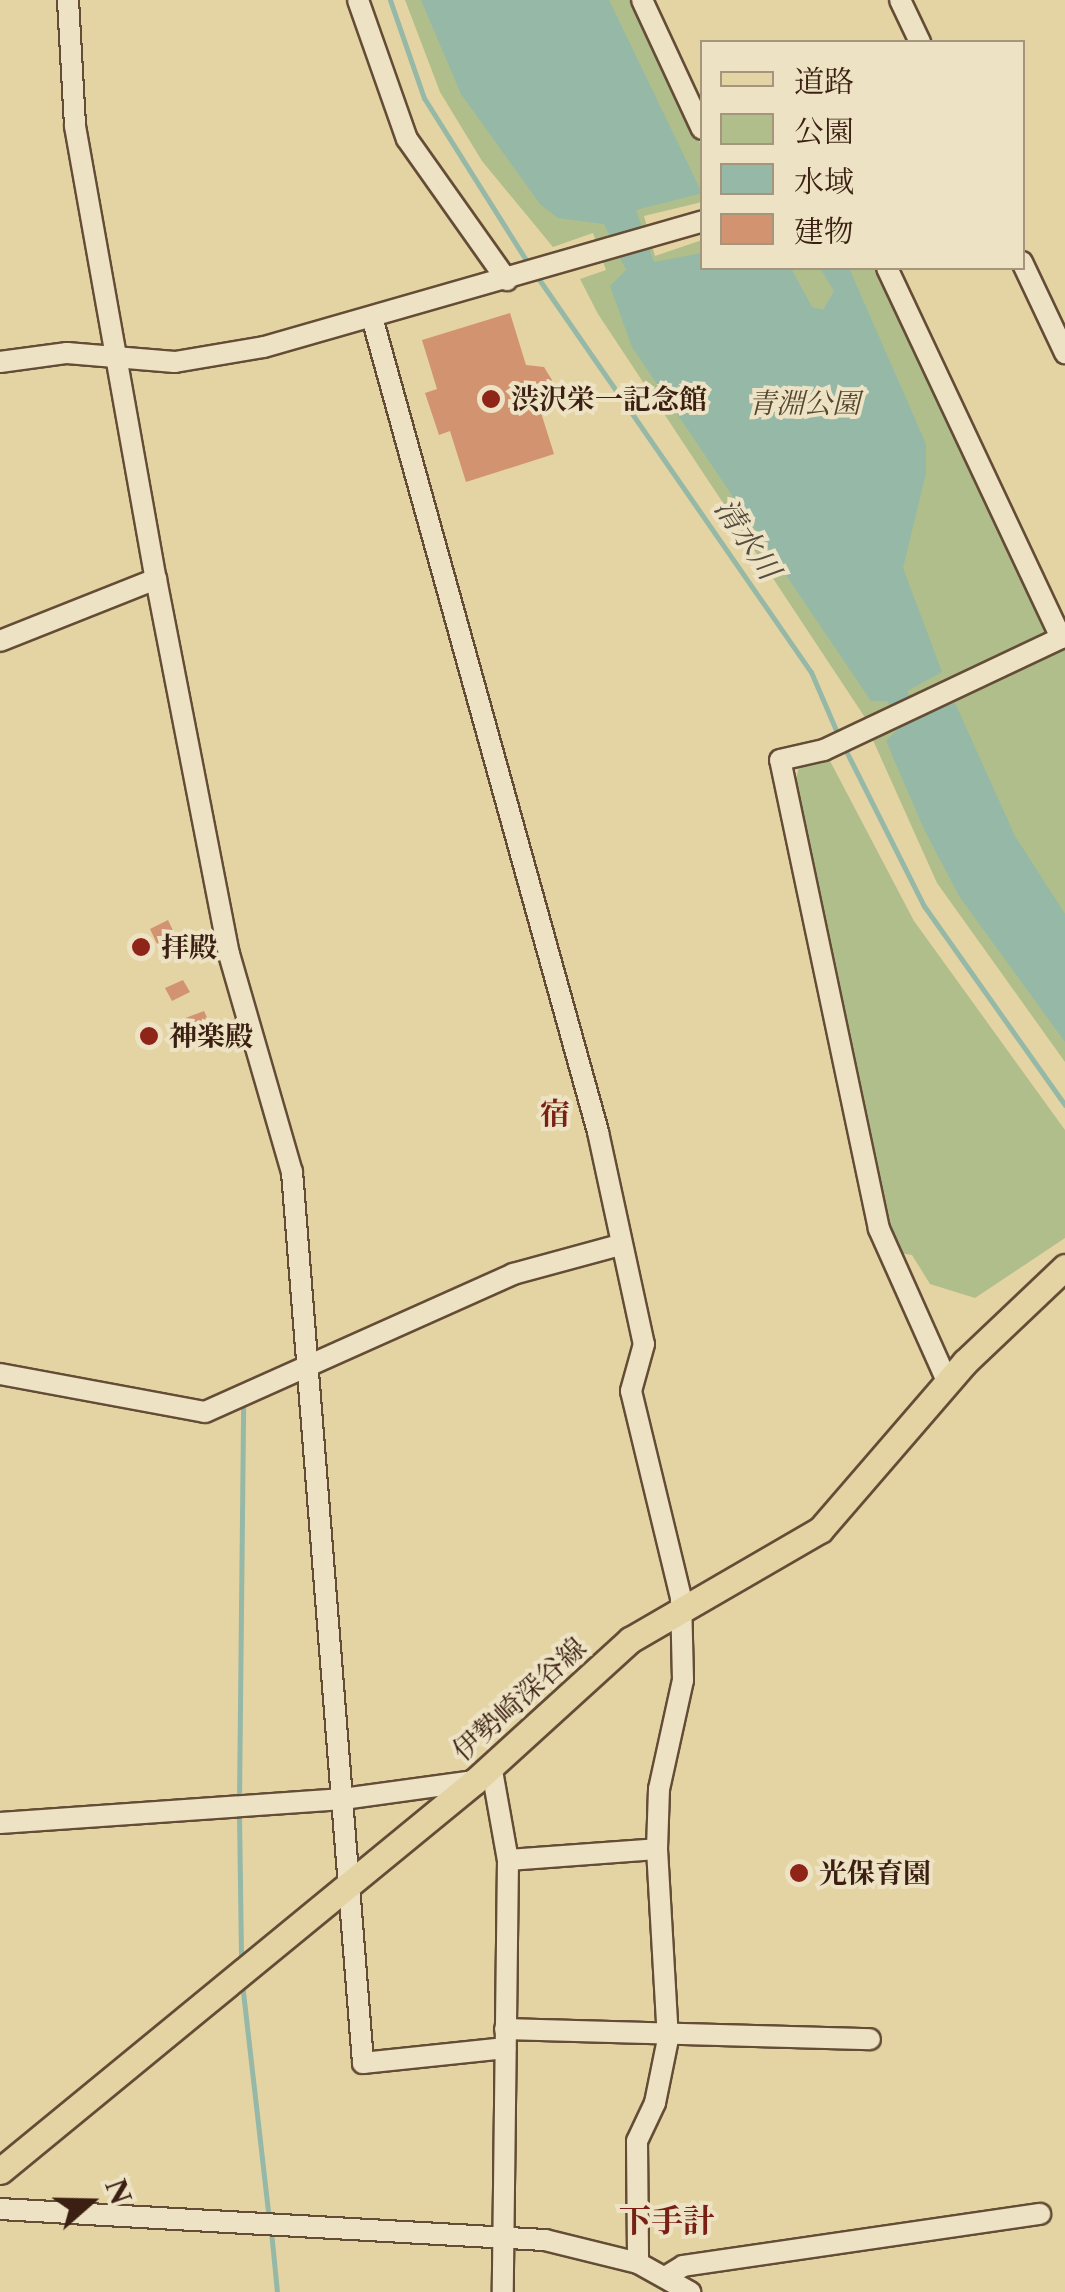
<!DOCTYPE html>
<html>
<head>
<meta charset="utf-8">
<style>
  body { margin:0 }
  #map { position:relative; width:1065px; height:2292px; overflow:hidden; background:#e4d4a4; font-family:"Libre Caslon Text","Noto Serif JP",serif }
  div>[style] { position:absolute }
  .green>* { inset:0; background:#afbe8a }
  .water>* { inset:0; background:#95b8a7 }
  .stream>* { height:5px; margin:-2.5px; padding:0 2.5px; transform-origin:2.5px; border-radius:2.5px; background:#95b8a7 }
  .building>* { inset:0; background:#d19370 }
  .roads { filter:drop-shadow(2px 0 #644c36) drop-shadow(-2px 0 #644c36) drop-shadow(0 2px #644c36) drop-shadow(0 -2px #644c36) }
  .minor>* { height:20px; margin:-10px; padding:0 10px; transform-origin:10px; border-radius:10px; background:#ede3c4 }
  .major>* { height:25px; margin:-12.5px; padding:0 12.5px; transform-origin:12.5px; border-radius:12.5px; background:#e4d4a4 }
  .dots>* { width:28px; height:28px; translate:-50% -50%; box-sizing:border-box; border:5px solid #ede3c4; border-radius:50% }
  span { translate:-50% -50%; white-space:nowrap; text-align:center; line-height:1.15; -webkit-text-stroke:8px #ede3c4; paint-order:stroke }
  .poi-label { font-size:28px; color:#3a1f12; font-weight:700 }
  .left { translate:0 -50%; text-align:left }
  .park-label { font-size:28px; color:#574730; font-style:italic }
  .street-label { font-size:28px; color:#3a1f12 }
  .water-label { font-size:30px; color:#554d3f; font-style:italic }
  .neighbourhood-label { font-size:30px; color:#7a1f14; font-weight:700 }
  .quarter-label { font-size:32px; color:#7a1f14; font-weight:700 }
  .legend { position:absolute; left:700px; top:40px; width:325px; height:230px; box-sizing:border-box; background:#ede3c4; border:2px solid #a5957d; margin:0; padding:12px 18px; list-style:none; font-size:30px; color:#3a1f12 }
  .legend li { display:flex; align-items:center; gap:20px; height:50px }
  .legend b { width:50px; border:2px solid #a5957d }
  .north { position:absolute; left:40px; top:2152px; width:100px; height:100px; -webkit-text-stroke:8px #ede3c4; paint-order:stroke; rotate:70deg; font-size:28px; font-weight:700; line-height:40px; text-align:center; color:#3a1f12 }
  .north::after { content:''; display:block; margin:auto; width:35px; height:45px; background:#3a1f12; clip-path:polygon(50% 0,100% 100%,50% 72%,0 100%) }
</style>
</head>
<body>
<div id="map">
  <div class="green">
    <div style="clip-path:polygon(405px 0,633px 0,702px 148px,702px 202px,644px 216px,655px 256px,702px 240px,702px 268px,879px 268px,1048px 632px,866px 719px,598px 314px,580px 279px,606px 270px,593px 233px,553px 247px,482px 161px,440px 92px)"></div>
    <div style="clip-path:polygon(1065px 644px,1065px 1062px,937px 883px,872px 738px)"></div>
    <div style="clip-path:polygon(829px 759px,914px 921px,1065px 1130px,1065px 1238px,975px 1298px,930px 1284px,912px 1255px,899px 1253px,886px 1225px,795px 782px,799px 768px)"></div>
  </div>
  <div class="water">
    <div style="clip-path:polygon(421px 0,609px 0,702px 193px,636px 210px,654px 262px,702px 253px,702px 268px,791px 268px,812px 307px,823px 310px,834px 291px,820px 268px,849px 268px,926px 444px,926px 473px,903px 568px,942px 672px,907px 691px,919px 717px,955px 703px,1015px 836px,1065px 914px,1065px 1042px,959px 896px,924px 829px,886px 741px,900px 727px,887px 701px,871px 701px,632px 347px,610px 286px,626px 270px,604px 224px,558px 218px,540px 204px,461px 94px)"></div>
  </div>
  <div class="stream">
    <div style="left:390px;top:0;width:104px;rotate:70.9deg"></div>
    <div style="left:424px;top:98px;width:199px;rotate:57.8deg"></div>
    <div style="left:536px;top:275px;width:483px;rotate:55.3deg"></div>
    <div style="left:811px;top:672px;width:71px;rotate:66.7deg"></div>
    <div style="left:844px;top:747px;width:178px;rotate:63.3deg"></div>
    <div style="left:924px;top:906px;width:244px;rotate:54.7deg"></div>
    <div style="left:239px;top:1802px;width:399px;rotate:-89.4deg"></div>
    <div style="left:239px;top:1813px;width:149px;rotate:89.2deg"></div>
    <div style="left:242px;top:1983px;width:239px;rotate:83.5deg"></div>
    <div style="left:271px;top:2231px;width:61px;rotate:84.4deg"></div>
  </div>
  <div class="building">
    <div style="clip-path:polygon(510px 313px,526px 365px,544px 367px,552px 380px,538px 403px,554px 454px,466px 482px,450px 431px,439px 435px,425px 393px,437px 389px,422px 340px)"></div>
    <div style="clip-path:polygon(168px 920px,177px 939px,159px 948px,150px 929px)"></div>
    <div style="clip-path:polygon(146px 934px,153px 953px,136px 960px,129px 941px)"></div>
    <div style="clip-path:polygon(183px 980px,190px 992px,172px 1001px,165px 988px)"></div>
    <div style="clip-path:polygon(204px 1011px,211px 1026px,181px 1041px,172px 1023px)"></div>
    <div style="clip-path:polygon(153px 1025px,160px 1039px,145px 1046px,138px 1033px)"></div>
  </div>
  <div class="roads">
    <div class="minor">
      <div style="left:68px;top:0;width:126px;rotate:86.8deg"></div>
      <div style="left:75px;top:126px;width:460px;rotate:79.9deg"></div>
      <div style="left:156px;top:579px;width:382px;rotate:79deg"></div>
      <div style="left:229px;top:954px;width:227px;rotate:73.9deg"></div>
      <div style="left:292px;top:1172px;width:894px;rotate:85.44deg"></div>
      <div style="left:363px;top:2063px;width:143px;rotate:-6deg"></div>
      <div style="left:358px;top:0;width:147px;rotate:70.6deg"></div>
      <div style="left:407px;top:139px;width:173px;rotate:54.7deg"></div>
      <div style="left:642px;top:0;width:142px;rotate:65.1deg"></div>
      <div style="left:900px;top:0;width:47px;rotate:64.5deg"></div>
      <div style="left:1022px;top:262px;width:101px;rotate:64.7deg"></div>
      <div style="left:887px;top:268px;width:409px;rotate:64.8deg"></div>
      <div style="left:373px;top:321px;width:842px;rotate:74.49deg"></div>
      <div style="left:598px;top:1132px;width:217px;rotate:77.8deg"></div>
      <div style="left:644px;top:1344px;width:49px;rotate:105.5deg"></div>
      <div style="left:631px;top:1391px;width:213px;rotate:76.4deg"></div>
      <div style="left:681px;top:1598px;width:82px;rotate:88.6deg"></div>
      <div style="left:683px;top:1680px;width:112px;rotate:102.4deg"></div>
      <div style="left:659px;top:1789px;width:60px;rotate:91.9deg"></div>
      <div style="left:657px;top:1849px;width:190px;rotate:86.7deg"></div>
      <div style="left:668px;top:2039px;width:65px;rotate:101.5deg"></div>
      <div style="left:655px;top:2103px;width:42px;rotate:115.3deg"></div>
      <div style="left:637px;top:2141px;width:122px;rotate:89.5deg"></div>
      <div style="left:0;top:362px;width:68px;rotate:-7.7deg"></div>
      <div style="left:67px;top:353px;width:108px;rotate:4.8deg"></div>
      <div style="left:175px;top:362px;width:90px;rotate:-9.6deg"></div>
      <div style="left:264px;top:347px;width:456px;rotate:-16deg"></div>
      <div style="left:0;top:641px;width:168px;rotate:-21.7deg"></div>
      <div style="left:0;top:1374px;width:208px;rotate:10.5deg"></div>
      <div style="left:205px;top:1412px;width:338px;rotate:-24.1deg"></div>
      <div style="left:513px;top:1274px;width:111px;rotate:-15.2deg"></div>
      <div style="left:947px;top:1381px;width:167px;rotate:-114.1deg"></div>
      <div style="left:879px;top:1229px;width:479px;rotate:-101.9deg"></div>
      <div style="left:780px;top:760px;width:45px;rotate:-12.8deg"></div>
      <div style="left:824px;top:750px;width:267px;rotate:-25.3deg"></div>
      <div style="left:491px;top:1765px;width:97px;rotate:79.9deg"></div>
      <div style="left:508px;top:1860px;width:432px;rotate:90.7deg"></div>
      <div style="left:0;top:1823px;width:344px;rotate:-4deg"></div>
      <div style="left:343px;top:1799px;width:133px;rotate:-7.8deg"></div>
      <div style="left:508px;top:1860px;width:149px;rotate:-4.2deg"></div>
      <div style="left:505px;top:2029px;width:365px;rotate:1.6deg"></div>
      <div style="left:0;top:2209px;width:546px;rotate:3.26deg"></div>
      <div style="left:545px;top:2240px;width:96px;rotate:13.9deg"></div>
      <div style="left:638px;top:2263px;width:60px;rotate:29.1deg"></div>
      <div style="left:665px;top:2277px;width:21px;rotate:-31deg"></div>
      <div style="left:683px;top:2266px;width:361px;rotate:-8.3deg"></div>
    </div>
    <div class="major">
      <div style="left:0;top:2171px;width:615px;rotate:-39.39deg"></div>
      <div style="left:475px;top:1781px;width:210px;rotate:-42.3deg"></div>
      <div style="left:630px;top:1640px;width:220px;rotate:-30.1deg"></div>
      <div style="left:820px;top:1530px;width:222px;rotate:-49.2deg"></div>
      <div style="left:965px;top:1362px;width:138px;rotate:-43.5deg"></div>
    </div>
  </div>
  <div class="dots">
    <div style="left:491px;top:399px;background:#8f2418"></div>
    <div style="left:141px;top:947px;background:#8f2418"></div>
    <div style="left:149px;top:1036px;background:#8f2418"></div>
    <div style="left:799px;top:1873px;background:#8f2418"></div>
  </div>
  <div class="poi-label">
    <span class="left" style="left:511px;top:399px">渋沢栄一記念館</span>
    <span class="left" style="left:161px;top:947px">拝殿</span>
    <span class="left" style="left:169px;top:1036px">神楽殿</span>
    <span class="left" style="left:819px;top:1873px">光保育園</span>
  </div>
  <div class="park-label">
    <span style="left:804px;top:403px">青淵公園</span>
  </div>
  <div class="street-label">
    <span style="left:519px;top:1699px;rotate:-42deg">伊勢崎深谷線</span>
  </div>
  <div class="water-label">
    <span style="left:747px;top:539px;rotate:56deg">清水川</span>
  </div>
  <div class="neighbourhood-label">
    <span style="left:555px;top:1114px">宿</span>
  </div>
  <div class="quarter-label">
    <span style="left:667px;top:2221px">下手計</span>
  </div>
  <ul class="legend">
  <li><b style="height:12px;background:#e4d4a4"></b>道路</li>
  <li><b style="height:28px;background:#afbe8a"></b>公園</li>
  <li><b style="height:28px;background:#95b8a7"></b>水域</li>
  <li><b style="height:28px;background:#d19370"></b>建物</li>
  </ul>
  <div class="north">N</div>
</div>
</body>
</html>
